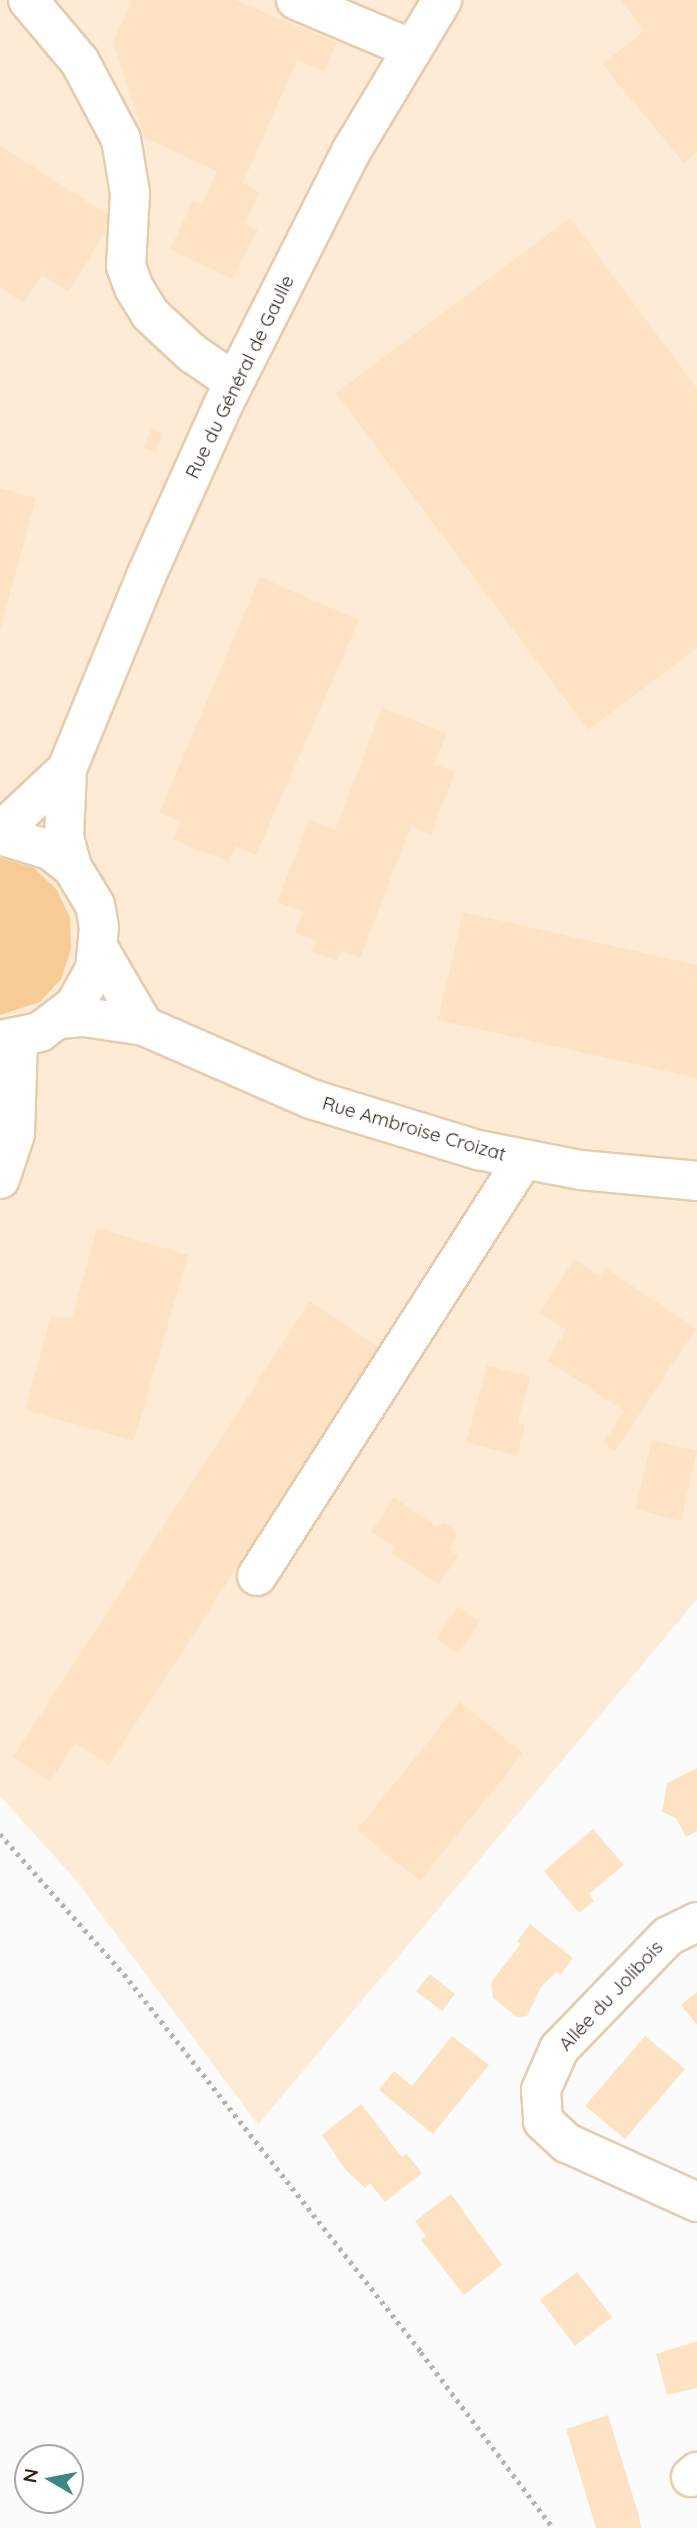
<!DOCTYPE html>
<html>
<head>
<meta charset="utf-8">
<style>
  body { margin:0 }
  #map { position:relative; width:697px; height:2528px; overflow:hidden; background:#fbfbfb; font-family:Quicksand,sans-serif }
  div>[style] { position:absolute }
  .built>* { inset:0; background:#feebd5 }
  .green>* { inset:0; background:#f7cb94 }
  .building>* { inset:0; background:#fde3c4 }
  .path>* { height:4.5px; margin-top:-2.25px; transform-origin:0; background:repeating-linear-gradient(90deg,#b5b2ae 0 3.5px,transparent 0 8.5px) }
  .roads { filter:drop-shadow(2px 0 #e5ccad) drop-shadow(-2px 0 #e5ccad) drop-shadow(0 2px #e5ccad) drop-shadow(0 -2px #e5ccad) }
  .minor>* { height:38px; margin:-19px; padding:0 19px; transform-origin:19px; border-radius:19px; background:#fff }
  span { translate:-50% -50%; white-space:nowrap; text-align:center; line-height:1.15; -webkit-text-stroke:6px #fff; paint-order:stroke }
  .street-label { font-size:19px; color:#2d2418 }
  .north { position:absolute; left:14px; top:2444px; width:70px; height:70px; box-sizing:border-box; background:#fff; border:2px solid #aba7a3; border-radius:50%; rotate:280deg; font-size:19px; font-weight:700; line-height:28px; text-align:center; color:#2d2418 }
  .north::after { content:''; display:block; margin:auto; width:24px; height:32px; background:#3f8786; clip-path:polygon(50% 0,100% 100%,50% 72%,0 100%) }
</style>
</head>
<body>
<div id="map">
  <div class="built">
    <div style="clip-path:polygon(0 0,697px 0,697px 1599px,258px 2125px,75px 1879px,0 1796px)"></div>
  </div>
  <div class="green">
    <div style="clip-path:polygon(0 858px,34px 868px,57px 890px,70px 918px,71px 949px,61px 979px,40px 1002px,0 1015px)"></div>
  </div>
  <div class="building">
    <div style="clip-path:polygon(132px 0,235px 0,337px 43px,324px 71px,297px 60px,243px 183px,259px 192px,245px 224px,258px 230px,232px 279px,170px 249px,193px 201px,202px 204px,217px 171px,145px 138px,113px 42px)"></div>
    <div style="clip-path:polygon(621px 0,697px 0,697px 152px,684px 163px,602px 64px,644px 31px)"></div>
    <div style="clip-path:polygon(0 145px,114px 219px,68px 292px,42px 275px,23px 303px,0 287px)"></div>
    <div style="clip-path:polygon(570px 218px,697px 388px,697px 648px,588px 730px,336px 393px)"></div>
    <div style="clip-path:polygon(151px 429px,162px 433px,156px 452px,144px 448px)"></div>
    <div style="clip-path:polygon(0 488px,36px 498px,1px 627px,0 627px)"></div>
    <div style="clip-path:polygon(260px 577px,359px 620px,256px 855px,235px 846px,229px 862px,174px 840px,180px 822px,159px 813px)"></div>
    <div style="clip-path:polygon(382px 708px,447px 733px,434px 764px,455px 772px,431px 834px,411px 826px,360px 958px,341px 951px,337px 961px,311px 952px,316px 942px,295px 933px,303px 912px,277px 902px,309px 820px,335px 830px)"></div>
    <div style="clip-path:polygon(463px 912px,697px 965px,697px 1078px,438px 1020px)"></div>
    <div style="clip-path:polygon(97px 1228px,188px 1255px,134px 1441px,25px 1410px,51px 1316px,72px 1318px)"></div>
    <div style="clip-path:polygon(574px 1259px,601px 1277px,607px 1269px,696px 1328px,615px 1451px,603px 1443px,624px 1411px,547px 1360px,566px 1330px,539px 1313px)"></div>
    <div style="clip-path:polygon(310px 1301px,379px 1348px,109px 1765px,75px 1743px,50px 1782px,13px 1757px)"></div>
    <div style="clip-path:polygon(487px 1365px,530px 1377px,518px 1422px,525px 1426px,517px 1456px,466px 1442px)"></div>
    <div style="clip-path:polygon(652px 1440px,697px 1451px,681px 1521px,635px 1509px)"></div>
    <div style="clip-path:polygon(394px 1497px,436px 1526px,445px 1523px,455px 1530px,456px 1538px,449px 1549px,458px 1556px,439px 1585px,391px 1553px,395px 1548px,371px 1532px)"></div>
    <div style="clip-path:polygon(458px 1606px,480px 1621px,458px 1653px,436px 1638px)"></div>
    <div style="clip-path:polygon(460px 1702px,523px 1753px,420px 1881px,357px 1830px)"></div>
    <div style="clip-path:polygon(697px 1768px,697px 1831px,686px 1837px,676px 1818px,662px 1812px,667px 1783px)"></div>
    <div style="clip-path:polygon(593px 1829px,624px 1865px,589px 1894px,594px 1901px,579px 1913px,544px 1871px)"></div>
    <div style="clip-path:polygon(530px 1924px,573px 1958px,560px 1975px,556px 1972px,541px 1987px,527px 2016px,517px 2017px,493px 1998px,491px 1982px,521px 1944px,517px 1941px)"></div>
    <div style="clip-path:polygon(430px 1974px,455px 1994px,442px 2011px,416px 1991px)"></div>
    <div style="clip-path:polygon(697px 1992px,697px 2025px,681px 2005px)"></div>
    <div style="clip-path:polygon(452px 2036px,489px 2065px,433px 2134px,379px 2090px,394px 2071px,412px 2086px)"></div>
    <div style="clip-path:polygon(645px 2036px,685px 2069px,625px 2139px,585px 2106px)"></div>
    <div style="clip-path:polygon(361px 2104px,402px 2157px,407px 2154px,422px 2173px,385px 2202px,370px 2183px,365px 2188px,345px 2169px,322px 2135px)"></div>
    <div style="clip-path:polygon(451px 2194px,502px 2265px,464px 2295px,421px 2240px,426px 2236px,415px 2221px)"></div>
    <div style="clip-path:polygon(577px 2272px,612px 2317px,575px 2346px,540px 2300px)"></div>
    <div style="clip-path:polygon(697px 2341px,697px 2388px,667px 2395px,656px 2354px)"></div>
    <div style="clip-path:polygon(608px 2415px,639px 2516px,641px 2528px,596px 2528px,566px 2429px)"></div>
  </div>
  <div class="path">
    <div style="left:0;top:1834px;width:187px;rotate:48.5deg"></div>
    <div style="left:124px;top:1974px;width:481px;rotate:51.8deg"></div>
    <div style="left:421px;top:2352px;width:220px;rotate:53.1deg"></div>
  </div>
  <div class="roads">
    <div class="minor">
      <div style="left:28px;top:0;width:81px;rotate:50deg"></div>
      <div style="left:80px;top:62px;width:87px;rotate:62deg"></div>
      <div style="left:121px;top:139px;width:55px;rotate:80.5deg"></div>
      <div style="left:130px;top:193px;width:73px;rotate:93.1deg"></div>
      <div style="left:126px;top:266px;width:23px;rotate:70deg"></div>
      <div style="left:134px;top:288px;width:31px;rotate:58deg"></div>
      <div style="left:150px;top:314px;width:57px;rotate:42.9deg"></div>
      <div style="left:192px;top:353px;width:51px;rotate:34.6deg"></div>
      <div style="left:296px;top:0;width:126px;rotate:22.9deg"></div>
      <div style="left:0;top:832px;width:92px;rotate:-43.2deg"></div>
      <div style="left:0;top:835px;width:52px;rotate:16.7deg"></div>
      <div style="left:50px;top:850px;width:28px;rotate:38deg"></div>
      <div style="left:72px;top:867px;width:44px;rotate:58.8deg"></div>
      <div style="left:95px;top:905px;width:22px;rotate:80deg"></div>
      <div style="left:99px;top:927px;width:42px;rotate:95.4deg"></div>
      <div style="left:95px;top:969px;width:41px;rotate:119.1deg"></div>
      <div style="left:75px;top:1005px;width:44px;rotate:142.4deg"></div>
      <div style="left:40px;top:1032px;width:41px;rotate:168.7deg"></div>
      <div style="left:72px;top:867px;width:30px;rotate:-105deg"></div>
      <div style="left:64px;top:838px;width:69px;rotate:-87.5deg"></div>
      <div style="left:67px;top:769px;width:211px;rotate:-67.7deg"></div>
      <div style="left:147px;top:574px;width:185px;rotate:-65.8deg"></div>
      <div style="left:223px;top:405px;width:286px;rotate:-63.2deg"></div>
      <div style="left:352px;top:150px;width:175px;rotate:-59deg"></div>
      <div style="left:99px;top:949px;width:89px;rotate:59.7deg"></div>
      <div style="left:60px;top:1019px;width:24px;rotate:-5deg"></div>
      <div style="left:84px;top:1017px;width:61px;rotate:8.5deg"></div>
      <div style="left:144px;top:1026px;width:182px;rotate:23.6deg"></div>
      <div style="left:311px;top:1099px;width:175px;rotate:17deg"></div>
      <div style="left:478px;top:1150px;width:105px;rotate:11deg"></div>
      <div style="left:581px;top:1170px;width:117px;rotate:5.4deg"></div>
      <div style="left:0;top:1179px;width:47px;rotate:-71.6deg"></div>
      <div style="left:15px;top:1134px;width:95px;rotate:-88.2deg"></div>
      <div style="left:257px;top:1576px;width:494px;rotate:-57.4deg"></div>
      <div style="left:697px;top:1922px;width:32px;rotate:154deg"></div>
      <div style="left:668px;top:1936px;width:157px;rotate:134deg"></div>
      <div style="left:559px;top:2049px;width:45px;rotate:113.7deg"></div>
      <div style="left:541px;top:2090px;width:31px;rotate:86deg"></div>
      <div style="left:543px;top:2121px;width:33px;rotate:43deg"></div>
      <div style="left:567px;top:2143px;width:143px;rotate:24.4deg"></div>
      <div style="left:691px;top:2477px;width:8px;rotate:-40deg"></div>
    </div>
  </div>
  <div class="street-label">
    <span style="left:240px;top:377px;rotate:-64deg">Rue du Général de Gaulle</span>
    <span style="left:414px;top:1129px;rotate:16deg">Rue Ambroise Croizat</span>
    <span style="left:611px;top:1996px;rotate:-47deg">Allée du Jolibois</span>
  </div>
  <div class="north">N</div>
</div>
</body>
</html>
